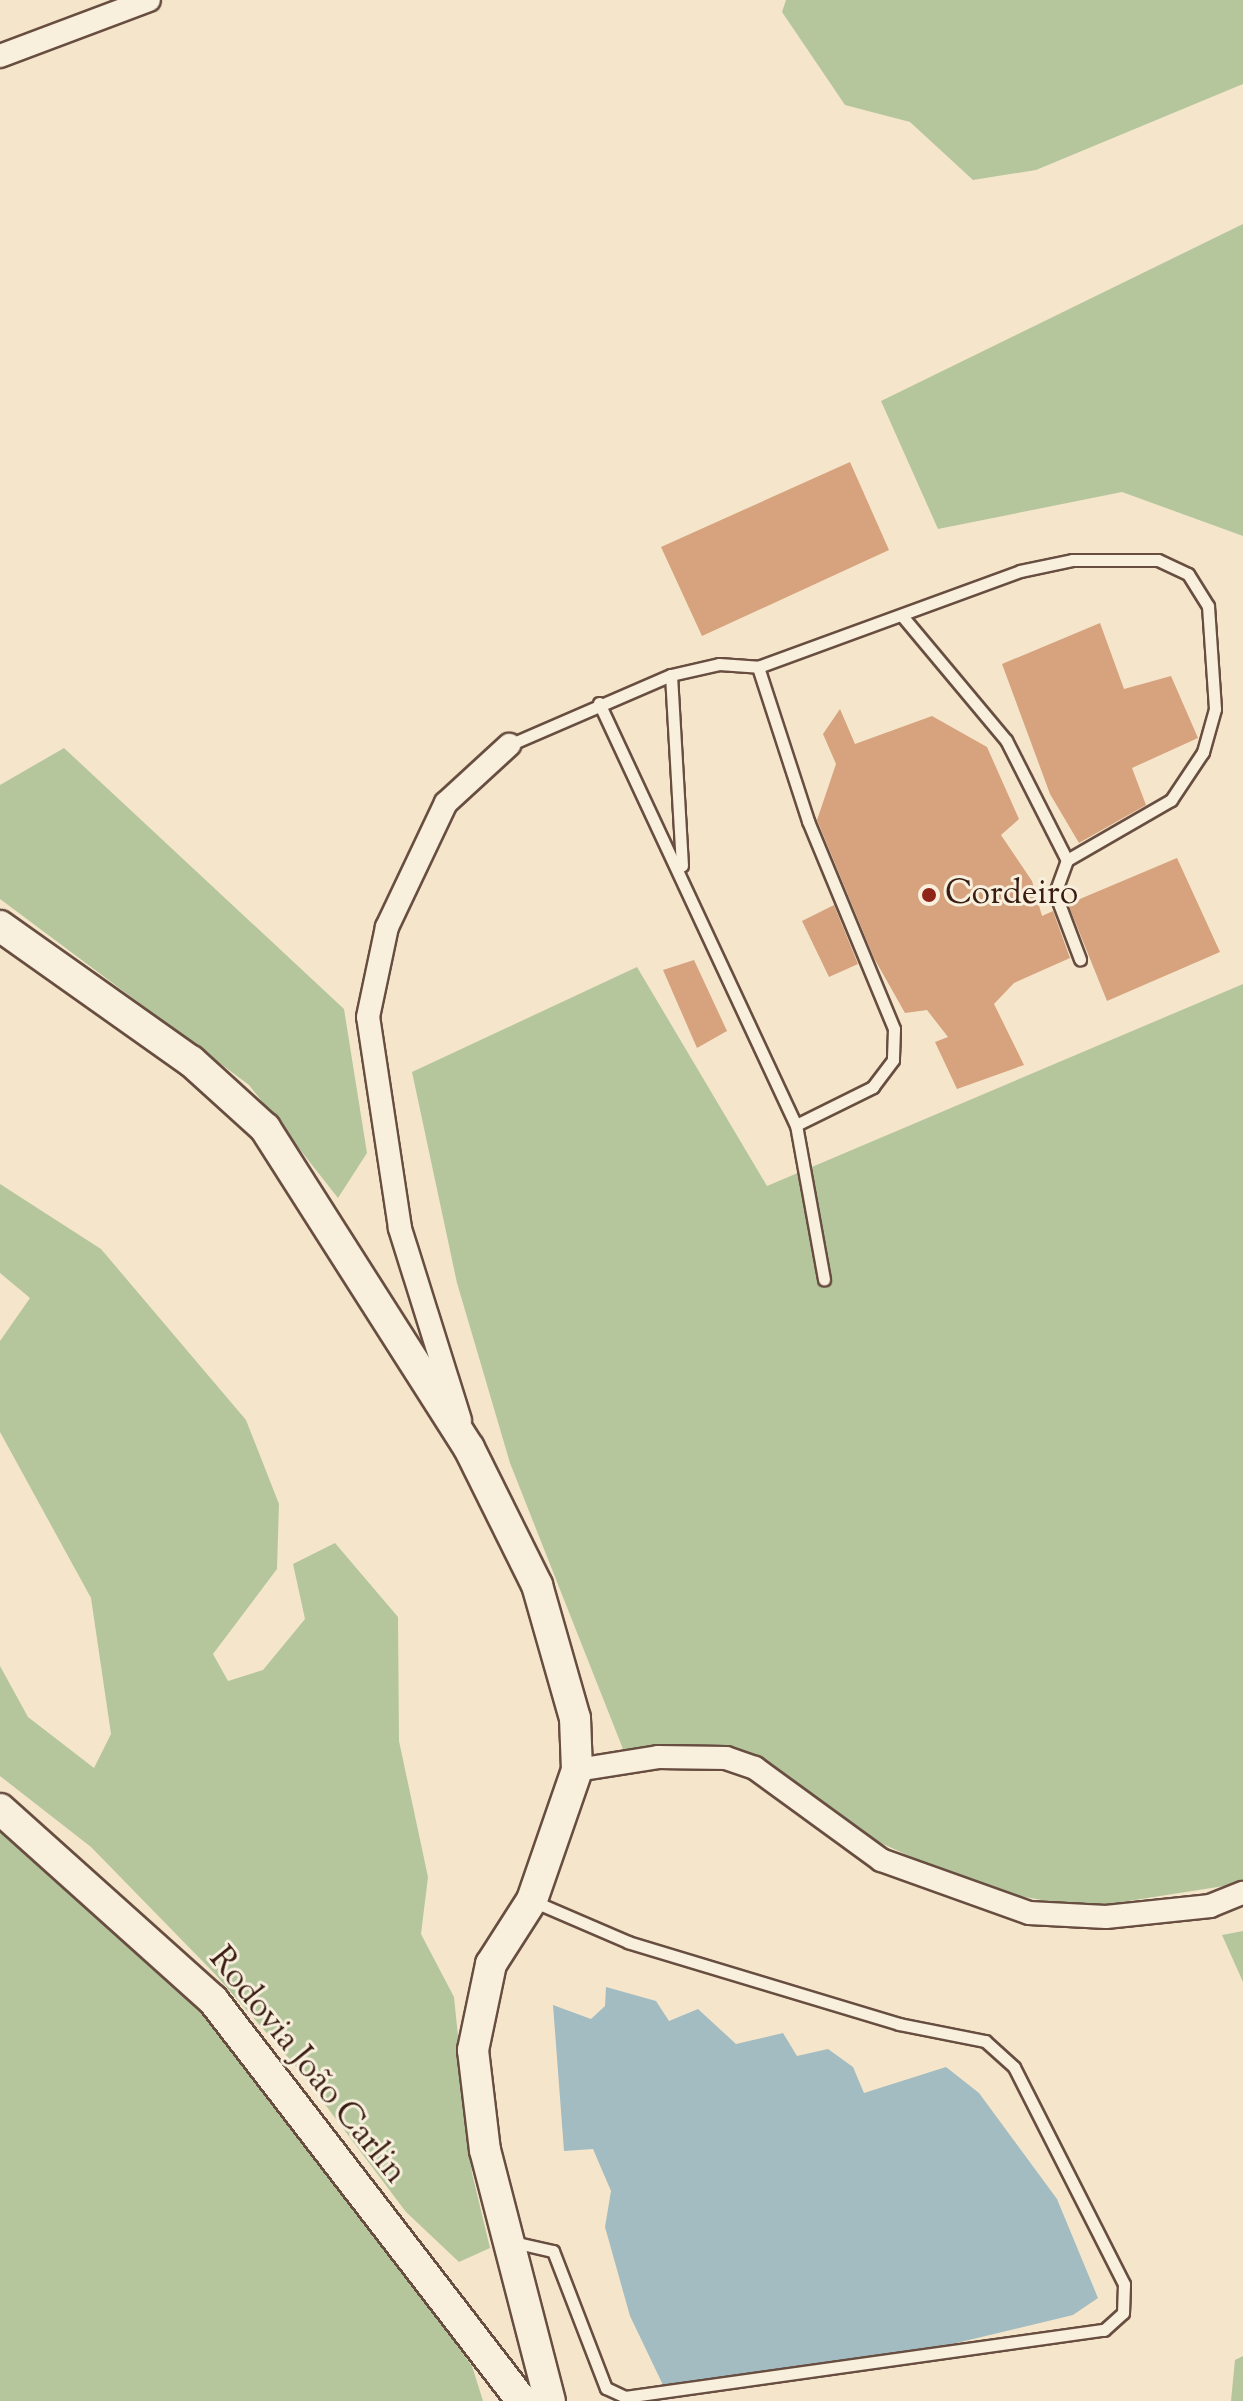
<!DOCTYPE html>
<html>
<head>
<meta charset="utf-8">
<style>
  body { margin:0 }
  #map { position:relative; width:1243px; height:2401px; overflow:hidden; background:#f5e6cb; font-family:"Sorts Mill Goudy",serif }
  div>[style] { position:absolute }
  .green>* { inset:0; background:#b5c69d }
  .water>* { inset:0; background:#a2bcc2 }
  .building>* { inset:0; background:#d7a27e }
  .roads { filter:drop-shadow(2px 0 #684e40) drop-shadow(-2px 0 #684e40) drop-shadow(0 2px #684e40) drop-shadow(0 -2px #684e40) }
  .lane>* { height:11px; margin:-5.5px; padding:0 5.5px; transform-origin:5.5px; border-radius:5.5px; background:#f8efdd }
  .street>* { height:22px; margin:-11px; padding:0 11px; transform-origin:11px; border-radius:11px; background:#f8efdd }
  .secondary>* { height:30px; margin:-15px; padding:0 15px; transform-origin:15px; border-radius:15px; background:#f8efdd }
  .dots>* { width:22px; height:22px; translate:-50% -50%; box-sizing:border-box; border:4px solid #f8efdd; border-radius:50% }
  span { translate:-50% -50%; white-space:nowrap; text-align:center; line-height:1.15; -webkit-text-stroke:6px #f8efdd; paint-order:stroke }
  .poi-label { font-size:34px; color:#391c11 }
  .left { translate:0 -50%; text-align:left }
  .street-label { font-size:34px; color:#391c11 }
</style>
</head>
<body>
<div id="map">
  <div class="green">
    <div style="clip-path:polygon(786px 0,1243px 0,1243px 84px,1036px 170px,973px 180px,910px 122px,845px 105px,782px 12px)"></div>
    <div style="clip-path:polygon(1243px 224px,1243px 536px,1122px 492px,938px 529px,881px 401px)"></div>
    <div style="clip-path:polygon(64px 748px,344px 1009px,367px 1153px,338px 1198px,249px 1085px,0 899px,0 785px)"></div>
    <div style="clip-path:polygon(637px 967px,767px 1186px,1243px 984px,1243px 1883px,1084px 1908px,982px 1889px,861px 1834px,770px 1764px,724px 1745px,623px 1749px,510px 1463px,457px 1283px,412px 1072px)"></div>
    <div style="clip-path:polygon(0 1184px,101px 1249px,246px 1420px,279px 1504px,277px 1569px,213px 1654px,228px 1681px,263px 1670px,305px 1619px,293px 1564px,335px 1543px,398px 1617px,399px 1741px,428px 1877px,421px 1934px,454px 1997px,472px 2173px,490px 2248px,459px 2262px,406px 2212px,299px 2070px,215px 1974px,91px 1847px,0 1776px,0 1666px,28px 1717px,94px 1768px,111px 1734px,91px 1598px,0 1432px,0 1341px,30px 1298px,0 1273px)"></div>
    <div style="clip-path:polygon(0 1830px,200px 2010px,295px 2125px,472px 2366px,483px 2401px,0 2401px)"></div>
    <div style="clip-path:polygon(1243px 1931px,1243px 1982px,1222px 1935px)"></div>
    <div style="clip-path:polygon(1243px 2356px,1243px 2401px,1231px 2401px,1235px 2360px)"></div>
  </div>
  <div class="water">
    <div style="clip-path:polygon(606px 1987px,656px 2001px,669px 2021px,698px 2009px,736px 2044px,783px 2033px,797px 2056px,828px 2049px,853px 2067px,864px 2093px,946px 2067px,979px 2093px,1057px 2199px,1098px 2298px,1073px 2315px,952px 2344px,663px 2385px,630px 2316px,605px 2227px,611px 2191px,593px 2149px,564px 2151px,553px 2005px,591px 2019px,605px 2006px)"></div>
  </div>
  <div class="building">
    <div style="clip-path:polygon(850px 462px,889px 550px,702px 636px,661px 547px)"></div>
    <div style="clip-path:polygon(1100px 623px,1124px 689px,1171px 676px,1198px 738px,1132px 768px,1146px 805px,1079px 843px,1050px 794px,1002px 664px)"></div>
    <div style="clip-path:polygon(840px 709px,855px 744px,932px 716px,987px 747px,1019px 819px,1001px 835px,1032px 881px,1042px 916px,1053px 911px,1070px 958px,1014px 983px,994px 1004px,1024px 1065px,957px 1089px,935px 1042px,948px 1037px,927px 1010px,905px 1013px,874px 958px,817px 820px,836px 764px,823px 734px)"></div>
    <div style="clip-path:polygon(1177px 858px,1220px 952px,1107px 1001px,1068px 904px)"></div>
    <div style="clip-path:polygon(834px 905px,858px 964px,829px 977px,802px 921px)"></div>
    <div style="clip-path:polygon(694px 960px,727px 1031px,697px 1048px,663px 970px)"></div>
  </div>
  <div class="roads">
    <div class="lane">
      <div style="left:903px;top:617px;width:160px;rotate:50.1deg"></div>
      <div style="left:1006px;top:740px;width:135px;rotate:63.1deg"></div>
      <div style="left:1067px;top:860px;width:35px;rotate:110deg"></div>
      <div style="left:1055px;top:893px;width:71px;rotate:69.3deg"></div>
      <div style="left:758px;top:667px;width:162px;rotate:72deg"></div>
      <div style="left:808px;top:821px;width:225px;rotate:67.5deg"></div>
      <div style="left:894px;top:1029px;width:31px;rotate:92deg"></div>
      <div style="left:893px;top:1060px;width:34px;rotate:127deg"></div>
      <div style="left:873px;top:1087px;width:86px;rotate:153.7deg"></div>
      <div style="left:671px;top:675px;width:191px;rotate:86.7deg"></div>
      <div style="left:599px;top:703px;width:466px;rotate:65deg"></div>
      <div style="left:796px;top:1125px;width:157px;rotate:79.7deg"></div>
      <div style="left:509px;top:745px;width:176px;rotate:-23.4deg"></div>
      <div style="left:671px;top:675px;width:49px;rotate:-12.9deg"></div>
      <div style="left:719px;top:664px;width:39px;rotate:4deg"></div>
      <div style="left:758px;top:667px;width:279px;rotate:-20.1deg"></div>
      <div style="left:1020px;top:571px;width:53px;rotate:-11.9deg"></div>
      <div style="left:1072px;top:560px;width:86px"></div>
      <div style="left:1158px;top:560px;width:33px;rotate:25deg"></div>
      <div style="left:1188px;top:574px;width:38px;rotate:58deg"></div>
      <div style="left:1208px;top:606px;width:103px;rotate:86.1deg"></div>
      <div style="left:1215px;top:709px;width:45px;rotate:105.6deg"></div>
      <div style="left:1203px;top:752px;width:58px;rotate:123.7deg"></div>
      <div style="left:1171px;top:800px;width:120px;rotate:150deg"></div>
      <div style="left:513px;top:2242px;width:41px;rotate:12.7deg"></div>
      <div style="left:553px;top:2251px;width:147px;rotate:68.9deg"></div>
      <div style="left:606px;top:2388px;width:21px;rotate:25deg"></div>
      <div style="left:625px;top:2397px;width:484px;rotate:-8deg"></div>
      <div style="left:1104px;top:2330px;width:25px;rotate:-42deg"></div>
      <div style="left:1123px;top:2313px;width:29px;rotate:-88deg"></div>
      <div style="left:1124px;top:2284px;width:243px;rotate:-116.9deg"></div>
      <div style="left:1014px;top:2067px;width:39px;rotate:-138deg"></div>
      <div style="left:985px;top:2041px;width:88px;rotate:-168.8deg"></div>
      <div style="left:899px;top:2024px;width:283px;rotate:-163.2deg"></div>
      <div style="left:628px;top:1942px;width:101px;rotate:-156.7deg"></div>
    </div>
    <div class="street">
      <div style="left:0;top:56px;width:159px;rotate:-20.6deg"></div>
      <div style="left:460px;top:1420px;width:201px;rotate:-107.4deg"></div>
      <div style="left:400px;top:1228px;width:213px;rotate:-98.6deg"></div>
      <div style="left:368px;top:1017px;width:92px;rotate:-78.1deg"></div>
      <div style="left:387px;top:927px;width:137px;rotate:-64.6deg"></div>
      <div style="left:446px;top:803px;width:86px;rotate:-42.6deg"></div>
      <div style="left:577px;top:1770px;width:82px;rotate:-9.1deg"></div>
      <div style="left:658px;top:1757px;width:68px;rotate:0.8deg"></div>
      <div style="left:726px;top:1758px;width:31px;rotate:19deg"></div>
      <div style="left:755px;top:1768px;width:156px;rotate:36.1deg"></div>
      <div style="left:881px;top:1860px;width:157px;rotate:19.7deg"></div>
      <div style="left:1029px;top:1913px;width:77px;rotate:3deg"></div>
      <div style="left:1106px;top:1917px;width:105px;rotate:-6deg"></div>
      <div style="left:1210px;top:1906px;width:35px;rotate:-22deg"></div>
    </div>
    <div class="secondary">
      <div style="left:0;top:926px;width:234px;rotate:35.3deg"></div>
      <div style="left:191px;top:1061px;width:100px;rotate:42.2deg"></div>
      <div style="left:265px;top:1128px;width:379px;rotate:57.5deg"></div>
      <div style="left:469px;top:1448px;width:153px;rotate:63.6deg"></div>
      <div style="left:537px;top:1585px;width:138px;rotate:74.1deg"></div>
      <div style="left:575px;top:1718px;width:52px;rotate:87.8deg"></div>
      <div style="left:577px;top:1770px;width:138px;rotate:109.1deg"></div>
      <div style="left:532px;top:1900px;width:76px;rotate:122.6deg"></div>
      <div style="left:491px;top:1964px;width:88px;rotate:101.8deg"></div>
      <div style="left:473px;top:2050px;width:101px;rotate:83.2deg"></div>
      <div style="left:485px;top:2150px;width:259px;rotate:75.5deg"></div>
      <div style="left:0;top:1809px;width:286px;rotate:41.9deg"></div>
      <div style="left:213px;top:2000px;width:506px;rotate:52.38deg"></div>
    </div>
  </div>
  <div class="dots">
    <div style="left:929px;top:895px;background:#8f2418"></div>
  </div>
  <div class="poi-label">
    <span class="left" style="left:945px;top:895px">Cordeiro</span>
  </div>
  <div class="street-label">
    <span style="left:307px;top:2066px;rotate:51deg">Rodovia João Carlin</span>
  </div>
</div>
</body>
</html>
